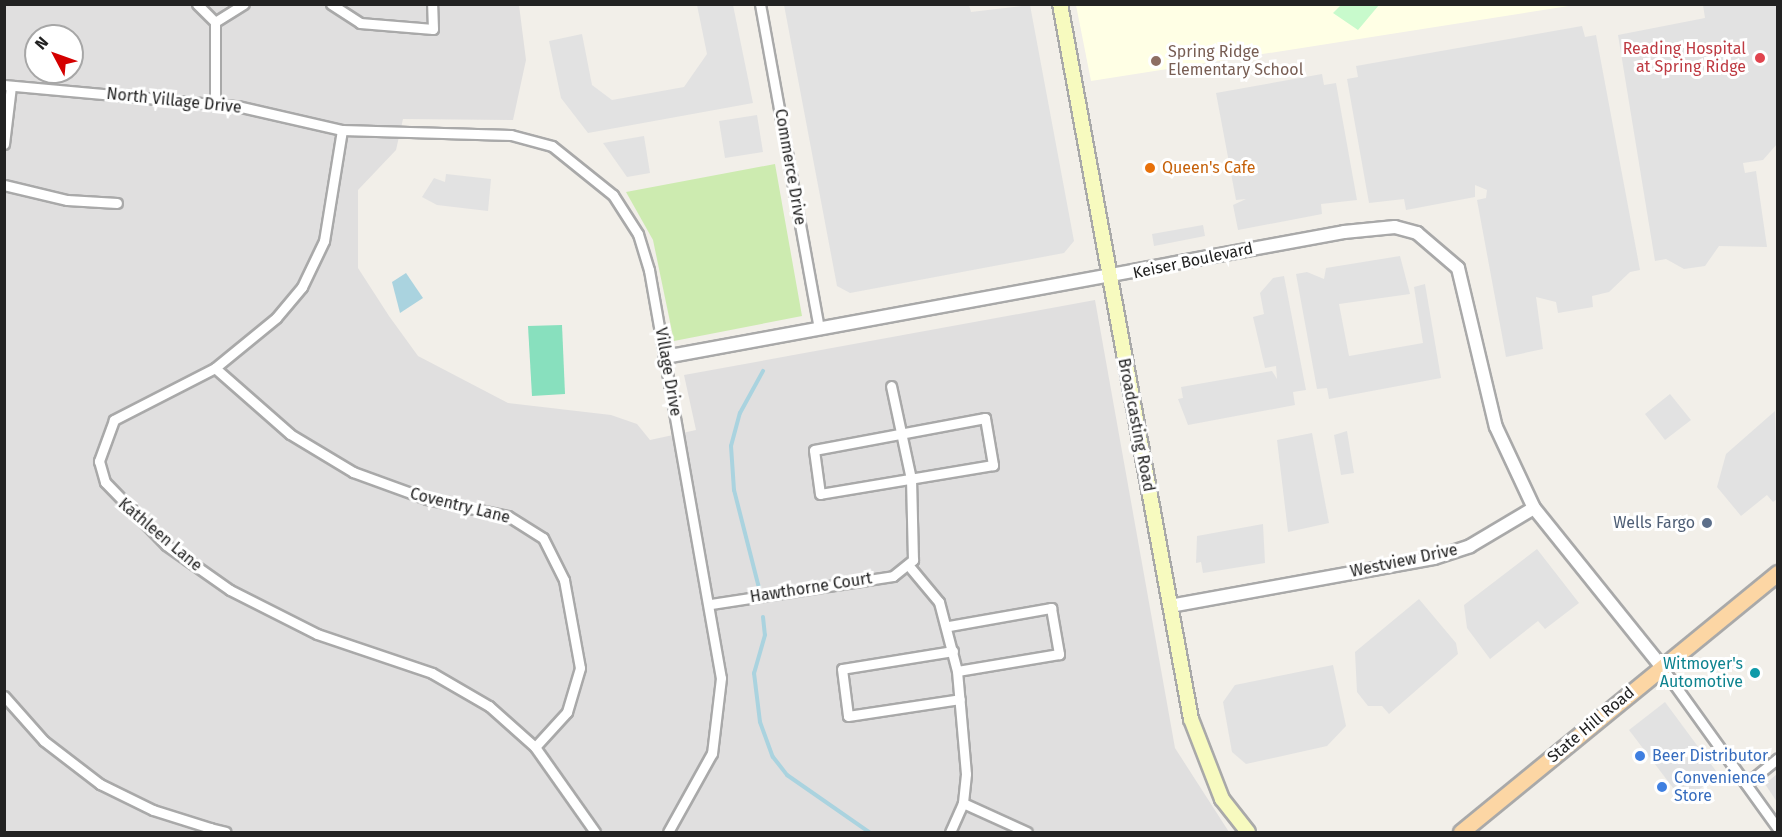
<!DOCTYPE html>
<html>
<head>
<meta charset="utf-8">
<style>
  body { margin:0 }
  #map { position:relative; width:1782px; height:837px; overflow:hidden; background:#f2efe9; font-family:"Fira Sans",sans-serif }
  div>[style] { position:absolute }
  .residential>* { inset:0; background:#e0dfdf }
  .education>* { inset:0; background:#ffffe5 }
  .grass>* { inset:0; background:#cdebb0 }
  .park>* { inset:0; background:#c8facc }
  .pitch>* { inset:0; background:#88e0be }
  .parking>* { inset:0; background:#e2e2e2 }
  .water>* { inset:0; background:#aad3df }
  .stream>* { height:4px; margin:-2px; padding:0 2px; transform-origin:2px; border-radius:2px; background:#aad3df }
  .roads { filter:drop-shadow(2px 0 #a9a9a9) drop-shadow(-2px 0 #a9a9a9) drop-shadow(0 2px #a9a9a9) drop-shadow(0 -2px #a9a9a9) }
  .minor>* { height:9px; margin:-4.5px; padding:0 4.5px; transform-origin:4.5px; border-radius:4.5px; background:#fff }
  .tertiary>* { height:12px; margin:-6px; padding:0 6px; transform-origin:6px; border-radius:6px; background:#fff }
  .secondary>* { height:14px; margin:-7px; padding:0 7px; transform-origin:7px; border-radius:7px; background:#f7fabf }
  .primary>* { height:15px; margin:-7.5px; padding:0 7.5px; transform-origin:7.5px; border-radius:7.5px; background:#fcd6a4 }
  .dots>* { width:16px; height:16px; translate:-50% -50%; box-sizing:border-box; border:3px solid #fff; border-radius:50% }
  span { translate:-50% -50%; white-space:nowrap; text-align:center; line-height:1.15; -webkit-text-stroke:6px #fff; paint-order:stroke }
  .health-label { font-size:16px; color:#be3a42 }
  .right { translate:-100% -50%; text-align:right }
  .education-label { font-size:16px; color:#785e54 }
  .left { translate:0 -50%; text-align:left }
  .street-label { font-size:16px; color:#222 }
  .food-label { font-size:16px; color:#c56008 }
  .service-label { font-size:16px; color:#4e5e75 }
  .culture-label { font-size:16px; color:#0d838f }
  .shop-label { font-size:16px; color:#366cbe }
  .frame { position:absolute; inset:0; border:6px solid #222; pointer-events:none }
  .north { position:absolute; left:24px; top:24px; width:60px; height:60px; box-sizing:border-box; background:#fff; border:2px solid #a7a7a7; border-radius:50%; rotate:311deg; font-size:16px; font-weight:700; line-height:24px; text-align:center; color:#222 }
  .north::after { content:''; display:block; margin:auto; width:21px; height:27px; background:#d40000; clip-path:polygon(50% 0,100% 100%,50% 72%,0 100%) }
</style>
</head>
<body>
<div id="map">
  <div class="residential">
    <div style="clip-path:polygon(evenodd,5px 4px,519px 5px,526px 60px,513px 120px,403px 119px,396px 150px,358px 190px,358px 268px,389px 316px,418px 356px,508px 403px,611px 415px,637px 424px,650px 440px,696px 430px,684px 375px,1095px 300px,1175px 748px,1229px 832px,5px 832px,5px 4px,36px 36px,72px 36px,72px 72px,36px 72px,36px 36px)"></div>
    <div style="clip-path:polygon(1777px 774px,1777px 802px,1765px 784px)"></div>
  </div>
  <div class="education">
    <div style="clip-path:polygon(1076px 5px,1575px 5px,1091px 81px)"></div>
  </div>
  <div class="grass">
    <div style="clip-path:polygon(775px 164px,802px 316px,674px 341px,653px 240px,626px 192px)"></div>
  </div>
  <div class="park">
    <div style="clip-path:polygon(1341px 5px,1341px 4px,1379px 5px,1358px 30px,1333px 13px)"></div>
  </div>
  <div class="pitch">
    <div style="clip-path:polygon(562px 325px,565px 394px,532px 396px,528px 326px)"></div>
  </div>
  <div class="parking">
    <div style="clip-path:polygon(697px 5px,733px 5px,753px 103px,588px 133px,561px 98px,549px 41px,582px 34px,592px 85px,612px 100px,684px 87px,707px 54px)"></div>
    <div style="clip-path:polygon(969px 5px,971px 12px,1030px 5px,1074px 241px,1064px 253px,850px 293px,837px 286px,784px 5px)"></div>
    <div style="clip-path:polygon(1703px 5px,1777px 5px,1777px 144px,1763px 160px,1743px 163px,1745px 173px,1756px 171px,1767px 247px,1719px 246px,1705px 266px,1684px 269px,1666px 259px,1655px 261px,1618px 35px,1705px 18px)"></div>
    <div style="clip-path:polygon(1582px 26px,1585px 37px,1596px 35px,1640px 270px,1630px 272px,1609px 292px,1592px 296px,1593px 307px,1558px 313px,1556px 302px,1536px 297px,1543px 349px,1506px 357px,1477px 200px,1486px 198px,1487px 190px,1475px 185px,1475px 197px,1406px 210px,1404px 199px,1369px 203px,1347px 79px,1358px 77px,1356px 66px)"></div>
    <div style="clip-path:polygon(1322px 74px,1324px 85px,1336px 83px,1357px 200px,1321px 204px,1322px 214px,1238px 230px,1233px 205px,1246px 199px,1236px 200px,1216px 93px)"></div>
    <div style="clip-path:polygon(757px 115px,763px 152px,725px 158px,719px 121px)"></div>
    <div style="clip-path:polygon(644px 136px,650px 173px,627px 177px,603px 143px)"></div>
    <div style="clip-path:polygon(446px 174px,491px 179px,488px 211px,437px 205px,422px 197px,434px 178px,445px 182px)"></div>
    <div style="clip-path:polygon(1203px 225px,1205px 236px,1154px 246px,1152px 234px)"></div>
    <div style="clip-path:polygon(1400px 256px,1410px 294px,1339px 304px,1349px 356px,1423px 343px,1414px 287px,1425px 284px,1441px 378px,1329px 399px,1327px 388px,1317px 389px,1296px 274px,1307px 272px,1324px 279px,1326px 268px)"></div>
    <div style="clip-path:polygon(1284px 276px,1306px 390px,1293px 392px,1295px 405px,1188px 425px,1178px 399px,1183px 398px,1181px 387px,1272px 371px,1277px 379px,1276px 366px,1265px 368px,1253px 317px,1264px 314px,1260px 293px,1273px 278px)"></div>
    <div style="clip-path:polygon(1670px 394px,1691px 420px,1665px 440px,1645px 414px)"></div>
    <div style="clip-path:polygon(1775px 411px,1777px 499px,1773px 502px,1767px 495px,1741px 516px,1717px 487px,1726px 454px)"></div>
    <div style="clip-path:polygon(1347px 431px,1354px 473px,1341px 475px,1334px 435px)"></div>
    <div style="clip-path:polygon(1312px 433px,1329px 523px,1288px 532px,1277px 440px)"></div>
    <div style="clip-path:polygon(1263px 524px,1265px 563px,1203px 573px,1201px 562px,1196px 563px,1197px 536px)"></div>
    <div style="clip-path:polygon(1537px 549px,1579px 603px,1545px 629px,1538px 621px,1490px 659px,1467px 628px,1464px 605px)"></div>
    <div style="clip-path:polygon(1419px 599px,1456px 643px,1458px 654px,1389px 714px,1382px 706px,1368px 706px,1357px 692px,1355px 652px)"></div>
    <div style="clip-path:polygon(1333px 665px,1346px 726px,1327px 746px,1246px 764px,1232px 752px,1223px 702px,1235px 685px)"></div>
    <div style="clip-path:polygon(1665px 702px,1719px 775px,1683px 801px,1629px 730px)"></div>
  </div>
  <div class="water">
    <div style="clip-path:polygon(406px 273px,423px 298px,400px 313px,392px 282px)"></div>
  </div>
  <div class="stream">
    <div style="left:759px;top:588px;width:101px;rotate:-104.3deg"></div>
    <div style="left:734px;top:490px;width:44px;rotate:-93.9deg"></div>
    <div style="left:731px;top:446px;width:34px;rotate:-75deg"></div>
    <div style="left:740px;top:413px;width:48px;rotate:-61.3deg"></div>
    <div style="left:763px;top:617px;width:18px;rotate:84deg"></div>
    <div style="left:765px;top:635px;width:40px;rotate:106deg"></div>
    <div style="left:754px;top:673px;width:49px;rotate:83deg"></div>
    <div style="left:760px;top:722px;width:37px;rotate:70deg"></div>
    <div style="left:773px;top:757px;width:23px;rotate:52deg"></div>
    <div style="left:787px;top:775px;width:100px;rotate:34.8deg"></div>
  </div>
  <div class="roads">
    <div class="minor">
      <div style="left:197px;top:4px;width:25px;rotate:45deg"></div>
      <div style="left:215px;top:22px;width:82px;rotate:90deg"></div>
      <div style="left:331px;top:4px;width:35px;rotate:33deg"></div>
      <div style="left:360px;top:23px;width:73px;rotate:4.7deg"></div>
      <div style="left:433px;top:29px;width:25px;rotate:-92deg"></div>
      <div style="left:760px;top:4px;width:330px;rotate:79.7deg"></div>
      <div style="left:215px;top:22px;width:34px;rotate:-32deg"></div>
      <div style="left:4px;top:85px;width:234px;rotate:5.2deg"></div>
      <div style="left:237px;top:106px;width:108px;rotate:12.9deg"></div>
      <div style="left:342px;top:130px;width:169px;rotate:1.7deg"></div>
      <div style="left:511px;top:135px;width:42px;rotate:15deg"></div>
      <div style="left:552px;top:146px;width:78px;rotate:38.8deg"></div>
      <div style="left:613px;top:195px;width:46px;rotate:57.3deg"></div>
      <div style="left:638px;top:234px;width:38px;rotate:73deg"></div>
      <div style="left:649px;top:270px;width:414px;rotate:80deg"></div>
      <div style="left:721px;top:678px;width:76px;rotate:96.8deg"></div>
      <div style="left:712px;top:753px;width:90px;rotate:119.1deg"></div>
      <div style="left:342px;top:130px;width:112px;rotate:99.2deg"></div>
      <div style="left:324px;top:241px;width:51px;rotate:115.6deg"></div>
      <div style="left:302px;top:287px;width:40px;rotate:130deg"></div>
      <div style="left:276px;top:318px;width:79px;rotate:140.7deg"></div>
      <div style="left:215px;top:368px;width:114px;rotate:152.8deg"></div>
      <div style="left:114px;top:420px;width:44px;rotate:110.1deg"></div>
      <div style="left:99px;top:461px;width:22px;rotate:74deg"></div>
      <div style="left:105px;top:482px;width:88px;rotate:45.9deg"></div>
      <div style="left:166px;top:545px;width:78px;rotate:35.1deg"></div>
      <div style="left:230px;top:590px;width:97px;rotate:26.8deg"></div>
      <div style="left:317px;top:634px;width:121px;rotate:18.7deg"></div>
      <div style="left:432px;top:673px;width:66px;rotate:30.1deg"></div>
      <div style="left:489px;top:706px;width:62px;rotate:41.7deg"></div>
      <div style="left:535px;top:747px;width:104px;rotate:54.8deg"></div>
      <div style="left:4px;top:144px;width:58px;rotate:-83.1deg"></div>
      <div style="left:4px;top:185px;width:65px;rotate:13.4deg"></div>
      <div style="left:67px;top:200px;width:50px;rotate:3.4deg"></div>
      <div style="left:215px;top:368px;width:100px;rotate:41.3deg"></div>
      <div style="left:290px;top:434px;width:74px;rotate:31.1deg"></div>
      <div style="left:353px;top:472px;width:79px;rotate:20deg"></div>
      <div style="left:427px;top:499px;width:83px;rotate:11.9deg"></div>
      <div style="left:508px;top:516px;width:41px;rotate:32.2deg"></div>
      <div style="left:543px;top:538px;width:47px;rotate:63.4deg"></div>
      <div style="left:564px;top:580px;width:89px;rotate:79.7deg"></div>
      <div style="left:580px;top:668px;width:46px;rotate:106.5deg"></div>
      <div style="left:567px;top:712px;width:47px;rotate:132.4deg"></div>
      <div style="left:985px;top:418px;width:48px;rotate:80.3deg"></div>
      <div style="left:993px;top:465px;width:175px;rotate:170.5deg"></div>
      <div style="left:820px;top:494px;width:44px;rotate:-97.8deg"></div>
      <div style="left:814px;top:450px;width:174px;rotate:-10.6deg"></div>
      <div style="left:909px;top:566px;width:47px;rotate:50.2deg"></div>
      <div style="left:939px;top:602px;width:71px;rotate:75.4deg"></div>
      <div style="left:957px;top:671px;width:103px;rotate:85deg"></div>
      <div style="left:966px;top:774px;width:29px;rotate:96deg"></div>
      <div style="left:963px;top:803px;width:32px;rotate:114deg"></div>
      <div style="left:711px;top:604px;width:184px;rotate:-8.7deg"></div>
      <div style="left:893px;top:576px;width:26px;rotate:-39deg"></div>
      <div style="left:913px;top:560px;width:81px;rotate:-91.4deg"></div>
      <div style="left:911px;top:479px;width:95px;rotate:-102.1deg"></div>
      <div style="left:949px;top:626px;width:104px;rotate:-10deg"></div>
      <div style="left:1051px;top:608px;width:47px;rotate:80.1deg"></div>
      <div style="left:1059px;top:654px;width:103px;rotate:170.5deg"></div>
      <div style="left:953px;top:651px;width:112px;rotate:170.8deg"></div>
      <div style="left:842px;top:669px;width:47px;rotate:82.7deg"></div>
      <div style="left:848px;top:716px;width:113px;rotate:-8.6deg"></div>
      <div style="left:1661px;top:666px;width:201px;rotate:54.3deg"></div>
      <div style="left:4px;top:696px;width:60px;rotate:48.4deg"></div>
      <div style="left:44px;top:741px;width:71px;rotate:37.5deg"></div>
      <div style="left:100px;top:784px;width:59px;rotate:26.1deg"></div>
      <div style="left:153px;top:810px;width:60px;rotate:17.5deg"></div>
      <div style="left:210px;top:828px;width:4px;rotate:104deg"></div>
      <div style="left:1746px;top:784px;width:41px;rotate:-39.1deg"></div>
      <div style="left:963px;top:803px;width:70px;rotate:24.4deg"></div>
      <div style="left:210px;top:828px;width:16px;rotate:14deg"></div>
    </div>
    <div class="tertiary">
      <div style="left:665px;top:357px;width:690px;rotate:-10.43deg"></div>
      <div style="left:1344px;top:232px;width:51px;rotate:-5.6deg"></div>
      <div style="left:1395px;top:227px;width:23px;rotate:15deg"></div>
      <div style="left:1417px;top:233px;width:54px;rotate:40.5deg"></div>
      <div style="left:1458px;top:268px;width:163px;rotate:76.6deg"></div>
      <div style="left:1496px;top:427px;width:89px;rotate:64.9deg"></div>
      <div style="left:1534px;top:508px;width:203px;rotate:51.2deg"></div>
      <div style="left:1170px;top:606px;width:268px;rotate:-10.3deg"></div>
      <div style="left:1434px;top:558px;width:38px;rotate:-18deg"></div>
      <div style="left:1470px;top:546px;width:74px;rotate:-30.7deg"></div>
    </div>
    <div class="secondary">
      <div style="left:1060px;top:4px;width:727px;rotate:79.62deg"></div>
      <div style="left:1191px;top:719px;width:86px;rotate:68.8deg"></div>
      <div style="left:1222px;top:799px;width:42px;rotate:51.8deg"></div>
    </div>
    <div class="primary">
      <div style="left:1461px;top:832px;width:409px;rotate:-39.3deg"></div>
    </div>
  </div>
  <div class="dots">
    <div style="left:1760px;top:58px;background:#e0444e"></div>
    <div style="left:1156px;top:61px;background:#8d6e63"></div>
    <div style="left:1150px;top:168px;background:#e8710a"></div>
    <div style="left:1707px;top:523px;background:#5c6f8a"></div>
    <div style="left:1755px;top:673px;background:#0f9aa8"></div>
    <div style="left:1640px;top:756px;background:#3f7fe0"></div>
    <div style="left:1662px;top:787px;background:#3f7fe0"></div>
  </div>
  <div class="health-label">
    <span class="right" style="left:1746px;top:58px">Reading Hospital<br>at Spring Ridge</span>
  </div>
  <div class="education-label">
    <span class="left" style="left:1168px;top:61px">Spring Ridge<br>Elementary School</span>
  </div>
  <div class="street-label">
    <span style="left:174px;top:101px;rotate:6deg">North Village Drive</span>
    <span style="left:790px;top:167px;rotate:80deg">Commerce Drive</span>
    <span style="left:1193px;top:261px;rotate:-12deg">Keiser Boulevard</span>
    <span style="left:668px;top:372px;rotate:80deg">Village Drive</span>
    <span style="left:1136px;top:425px;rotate:79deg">Broadcasting Road</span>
    <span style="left:460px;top:506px;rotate:14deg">Coventry Lane</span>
    <span style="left:160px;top:535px;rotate:40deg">Kathleen Lane</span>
    <span style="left:1404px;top:561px;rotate:-12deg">Westview Drive</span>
    <span style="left:811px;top:588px;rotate:-9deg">Hawthorne Court</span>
    <span style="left:1591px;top:725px;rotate:-40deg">State Hill Road</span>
  </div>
  <div class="food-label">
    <span class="left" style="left:1162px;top:168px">Queen's Cafe</span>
  </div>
  <div class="service-label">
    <span class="right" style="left:1695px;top:523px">Wells Fargo</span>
  </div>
  <div class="culture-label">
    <span class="right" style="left:1743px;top:673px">Witmoyer's<br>Automotive</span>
  </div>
  <div class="shop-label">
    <span class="left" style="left:1652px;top:756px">Beer Distributor</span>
    <span class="left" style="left:1674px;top:787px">Convenience<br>Store</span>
  </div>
  <div class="frame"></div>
  <div class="north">N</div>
</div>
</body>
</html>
